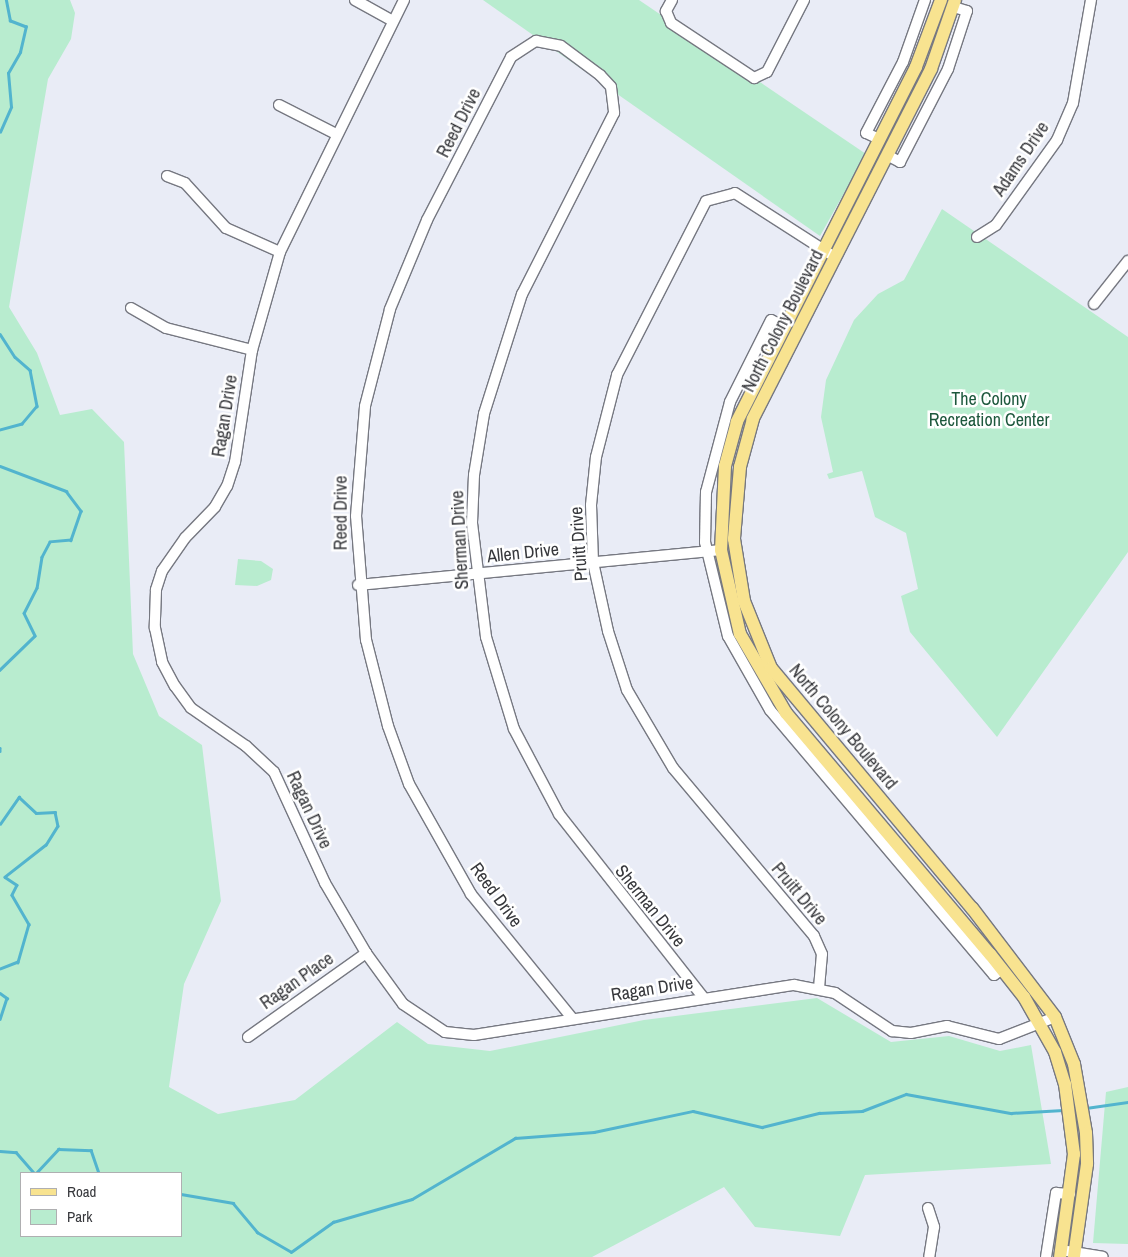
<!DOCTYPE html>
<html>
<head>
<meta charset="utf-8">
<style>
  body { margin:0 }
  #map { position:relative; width:1128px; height:1257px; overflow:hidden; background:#e9ecf6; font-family:"Archivo Narrow",sans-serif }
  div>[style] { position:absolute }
  .green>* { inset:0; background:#b8eccf }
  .stream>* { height:2.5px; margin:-1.25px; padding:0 1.25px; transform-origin:1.25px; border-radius:1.25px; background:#52b4ce }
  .roads { filter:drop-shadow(1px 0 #767881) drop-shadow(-1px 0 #767881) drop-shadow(0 1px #767881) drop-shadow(0 -1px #767881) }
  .minor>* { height:10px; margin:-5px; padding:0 5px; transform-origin:5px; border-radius:5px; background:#fff }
  .major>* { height:12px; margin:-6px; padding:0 6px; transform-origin:6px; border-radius:6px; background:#f8e390 }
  span { translate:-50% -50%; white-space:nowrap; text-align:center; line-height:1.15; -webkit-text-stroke:5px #fff; paint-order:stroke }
  .street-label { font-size:18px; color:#37383c }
  .park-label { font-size:18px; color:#1d583d }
  .legend { position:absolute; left:20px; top:1172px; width:162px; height:65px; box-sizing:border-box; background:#fff; border:1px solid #afafb1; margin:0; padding:6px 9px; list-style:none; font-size:15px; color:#37383c }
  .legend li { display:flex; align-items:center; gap:10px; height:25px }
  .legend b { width:25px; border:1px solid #afafb1 }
</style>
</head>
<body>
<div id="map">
  <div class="green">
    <div style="clip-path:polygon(evenodd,0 0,70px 0,75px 13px,71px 39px,48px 79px,9px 307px,37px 353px,60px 415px,92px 409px,124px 442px,133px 654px,159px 716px,202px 745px,221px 901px,184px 984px,169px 1087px,218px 1114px,295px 1100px,397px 1022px,428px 1044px,490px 1051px,644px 1020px,817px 998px,891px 1042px,949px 1036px,1000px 1051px,1031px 1045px,1051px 1164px,865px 1175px,840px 1236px,755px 1227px,724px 1187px,592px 1257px,0 1257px,0 0,21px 1173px,181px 1173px,181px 1236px,21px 1236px,21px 1173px)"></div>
    <div style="clip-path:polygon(483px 0,639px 0,866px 154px,820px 236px)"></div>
    <div style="clip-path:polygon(942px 209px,1128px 337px,1128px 552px,997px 737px,910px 632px,901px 596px,918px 589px,906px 533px,875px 517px,862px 471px,829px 479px,827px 474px,833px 472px,821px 417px,826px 380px,854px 320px,878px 294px,904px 280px)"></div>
    <div style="clip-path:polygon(238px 559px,261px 561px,273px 569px,271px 580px,257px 586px,235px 585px)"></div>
    <div style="clip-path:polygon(1128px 1087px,1128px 1244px,1093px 1243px,1106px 1092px)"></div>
  </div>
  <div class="stream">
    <div style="left:0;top:132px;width:27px;rotate:-66deg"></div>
    <div style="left:11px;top:107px;width:34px;rotate:-95deg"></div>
    <div style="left:8px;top:73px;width:24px;rotate:-60deg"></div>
    <div style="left:20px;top:52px;width:26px;rotate:-77deg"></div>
    <div style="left:26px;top:27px;width:17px;rotate:-159deg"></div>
    <div style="left:10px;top:21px;width:21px;rotate:-101deg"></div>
    <div style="left:0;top:334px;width:27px;rotate:57deg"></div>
    <div style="left:15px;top:357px;width:20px;rotate:41deg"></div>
    <div style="left:30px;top:370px;width:37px;rotate:79deg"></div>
    <div style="left:37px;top:406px;width:23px;rotate:130deg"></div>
    <div style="left:22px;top:424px;width:23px;rotate:165deg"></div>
    <div style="left:0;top:466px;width:71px;rotate:20.7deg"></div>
    <div style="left:66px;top:491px;width:25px;rotate:53deg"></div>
    <div style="left:81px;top:511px;width:31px;rotate:109deg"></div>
    <div style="left:71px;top:540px;width:21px;rotate:175deg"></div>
    <div style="left:50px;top:542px;width:17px;rotate:118deg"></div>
    <div style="left:42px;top:557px;width:31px;rotate:99deg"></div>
    <div style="left:37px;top:588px;width:28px;rotate:117deg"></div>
    <div style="left:24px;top:613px;width:25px;rotate:64deg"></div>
    <div style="left:35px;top:636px;width:49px;rotate:135.8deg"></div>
    <div style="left:0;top:748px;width:3px;rotate:90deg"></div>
    <div style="left:0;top:824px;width:33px;rotate:-55deg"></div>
    <div style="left:19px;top:797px;width:23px;rotate:43deg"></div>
    <div style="left:36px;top:813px;width:19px;rotate:-3deg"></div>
    <div style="left:55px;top:812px;width:14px;rotate:78deg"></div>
    <div style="left:58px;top:826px;width:22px;rotate:122deg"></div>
    <div style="left:46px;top:845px;width:52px;rotate:142deg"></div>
    <div style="left:5px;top:877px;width:14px;rotate:34deg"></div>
    <div style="left:17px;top:885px;width:11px;rotate:117deg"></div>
    <div style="left:12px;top:895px;width:34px;rotate:60deg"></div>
    <div style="left:29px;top:924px;width:40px;rotate:106deg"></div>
    <div style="left:18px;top:962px;width:19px;rotate:159deg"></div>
    <div style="left:0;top:993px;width:9px;rotate:36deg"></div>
    <div style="left:7px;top:998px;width:22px;rotate:108deg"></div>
    <div style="left:1086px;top:1108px;width:42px;rotate:-8.1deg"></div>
    <div style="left:0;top:1151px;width:16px;rotate:4deg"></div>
    <div style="left:16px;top:1152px;width:28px;rotate:49deg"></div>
    <div style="left:36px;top:1173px;width:33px;rotate:-47deg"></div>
    <div style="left:58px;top:1149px;width:33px;rotate:2deg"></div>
    <div style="left:91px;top:1150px;width:24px;rotate:71deg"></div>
    <div style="left:181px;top:1194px;width:53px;rotate:9.8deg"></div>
    <div style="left:233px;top:1203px;width:38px;rotate:50deg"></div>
    <div style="left:257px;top:1232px;width:39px;rotate:30deg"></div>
    <div style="left:291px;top:1252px;width:52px;rotate:-35.5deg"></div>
    <div style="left:333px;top:1222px;width:82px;rotate:-16.2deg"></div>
    <div style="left:412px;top:1199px;width:120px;rotate:-30.6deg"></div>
    <div style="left:515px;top:1138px;width:79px;rotate:-4.3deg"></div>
    <div style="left:594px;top:1132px;width:101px;rotate:-12deg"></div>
    <div style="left:693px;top:1111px;width:71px;rotate:13.1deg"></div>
    <div style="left:762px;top:1127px;width:59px;rotate:-13.8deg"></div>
    <div style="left:819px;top:1113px;width:43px;rotate:-2.7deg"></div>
    <div style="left:862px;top:1111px;width:47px;rotate:-21.1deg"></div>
    <div style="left:906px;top:1094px;width:107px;rotate:10.3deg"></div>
    <div style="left:1011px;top:1113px;width:52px;rotate:-3.3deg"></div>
  </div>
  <div class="roads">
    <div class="minor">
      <div style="left:355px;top:0;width:43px;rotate:28.9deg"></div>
      <div style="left:404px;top:0;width:281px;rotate:116.2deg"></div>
      <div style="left:280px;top:252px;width:102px;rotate:105.9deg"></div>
      <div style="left:252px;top:350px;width:113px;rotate:98.6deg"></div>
      <div style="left:235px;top:462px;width:25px;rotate:108deg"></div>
      <div style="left:227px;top:486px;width:24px;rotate:120deg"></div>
      <div style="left:215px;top:507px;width:43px;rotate:134.1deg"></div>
      <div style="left:185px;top:538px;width:40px;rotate:124.9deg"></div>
      <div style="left:162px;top:571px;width:20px;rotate:108deg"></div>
      <div style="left:156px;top:590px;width:38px;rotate:92deg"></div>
      <div style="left:155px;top:628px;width:35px;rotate:78deg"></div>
      <div style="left:162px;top:662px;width:27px;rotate:62deg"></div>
      <div style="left:175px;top:686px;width:27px;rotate:54deg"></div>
      <div style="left:191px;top:708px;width:67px;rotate:34.6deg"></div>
      <div style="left:246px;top:746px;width:38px;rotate:43deg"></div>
      <div style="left:274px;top:772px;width:122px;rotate:65.3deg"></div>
      <div style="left:325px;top:883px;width:81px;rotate:59.6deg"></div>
      <div style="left:366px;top:953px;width:63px;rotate:54deg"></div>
      <div style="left:403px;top:1004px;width:50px;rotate:33.7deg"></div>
      <div style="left:445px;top:1032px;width:29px;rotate:6deg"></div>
      <div style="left:474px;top:1035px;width:324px;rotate:-8.9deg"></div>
      <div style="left:794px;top:985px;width:42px;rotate:11deg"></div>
      <div style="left:835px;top:993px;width:69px;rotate:33.7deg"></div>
      <div style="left:892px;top:1031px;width:19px;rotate:6deg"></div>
      <div style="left:911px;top:1033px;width:37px;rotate:-11deg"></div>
      <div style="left:947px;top:1026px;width:54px;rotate:14deg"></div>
      <div style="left:999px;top:1039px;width:60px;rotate:-21.4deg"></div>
      <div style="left:672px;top:0;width:13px;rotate:119deg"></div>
      <div style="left:666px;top:11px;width:13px;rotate:67deg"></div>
      <div style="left:671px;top:23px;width:100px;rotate:33.5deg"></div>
      <div style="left:754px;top:78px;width:14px;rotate:-25deg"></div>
      <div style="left:767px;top:72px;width:81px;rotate:-62.8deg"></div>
      <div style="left:279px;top:105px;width:64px;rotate:27deg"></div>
      <div style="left:879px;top:139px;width:14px;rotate:-155deg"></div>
      <div style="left:866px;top:133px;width:80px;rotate:-62.5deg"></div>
      <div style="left:903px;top:62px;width:66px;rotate:-70.5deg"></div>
      <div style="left:887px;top:155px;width:15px;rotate:28deg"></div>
      <div style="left:900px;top:162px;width:105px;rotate:-62.7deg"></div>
      <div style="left:948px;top:69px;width:61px;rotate:-71.9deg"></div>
      <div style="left:967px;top:11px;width:14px;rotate:-163deg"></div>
      <div style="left:167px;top:176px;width:19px;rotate:21deg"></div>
      <div style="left:185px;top:183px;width:61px;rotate:47.7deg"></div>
      <div style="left:226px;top:228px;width:59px;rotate:24deg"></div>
      <div style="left:977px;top:237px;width:22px;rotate:-32deg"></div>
      <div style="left:996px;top:225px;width:105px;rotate:-54.3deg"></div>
      <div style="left:1057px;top:140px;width:40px;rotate:-66.6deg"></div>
      <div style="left:1073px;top:103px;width:105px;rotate:-80.1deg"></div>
      <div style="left:1094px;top:304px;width:55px;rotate:-51.7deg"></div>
      <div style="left:131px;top:308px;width:40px;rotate:29.7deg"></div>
      <div style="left:166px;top:328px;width:89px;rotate:14.3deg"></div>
      <div style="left:783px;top:326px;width:13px;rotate:-153deg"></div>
      <div style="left:771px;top:320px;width:92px;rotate:116.6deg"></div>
      <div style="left:730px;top:402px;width:93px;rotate:104.9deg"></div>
      <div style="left:706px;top:492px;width:50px;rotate:91.1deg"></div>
      <div style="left:705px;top:542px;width:97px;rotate:76.3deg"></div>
      <div style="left:728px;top:636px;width:85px;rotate:60.4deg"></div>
      <div style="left:770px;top:710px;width:347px;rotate:49.8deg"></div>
      <div style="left:994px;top:975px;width:10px;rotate:-37deg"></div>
      <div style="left:358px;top:585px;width:365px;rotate:-5.5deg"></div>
      <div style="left:819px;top:988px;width:34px;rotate:-85deg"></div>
      <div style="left:822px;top:954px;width:20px;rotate:-114deg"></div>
      <div style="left:814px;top:936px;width:219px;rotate:-130deg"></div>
      <div style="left:673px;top:768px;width:91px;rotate:-120.5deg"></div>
      <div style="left:627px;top:690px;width:62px;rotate:-107.9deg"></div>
      <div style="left:608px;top:631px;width:71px;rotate:-102.3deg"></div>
      <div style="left:593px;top:562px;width:57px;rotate:-92deg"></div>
      <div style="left:591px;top:505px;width:48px;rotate:-84.1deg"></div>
      <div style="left:596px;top:457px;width:85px;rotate:-75.6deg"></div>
      <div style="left:617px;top:375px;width:195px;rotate:-62.9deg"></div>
      <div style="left:706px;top:201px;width:30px;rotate:-15deg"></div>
      <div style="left:735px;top:193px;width:113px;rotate:32.7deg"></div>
      <div style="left:572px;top:1018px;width:160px;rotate:-129.2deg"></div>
      <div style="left:471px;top:894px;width:126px;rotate:-119.4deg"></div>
      <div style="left:409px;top:784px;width:62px;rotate:-109.9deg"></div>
      <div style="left:388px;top:726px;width:89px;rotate:-104.3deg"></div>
      <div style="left:366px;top:640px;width:124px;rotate:-94.6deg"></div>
      <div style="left:356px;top:516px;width:110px;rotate:-85.3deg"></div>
      <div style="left:365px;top:406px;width:100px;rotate:-75.5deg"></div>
      <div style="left:390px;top:309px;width:96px;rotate:-67.4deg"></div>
      <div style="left:427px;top:220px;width:183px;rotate:-62.7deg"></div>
      <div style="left:511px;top:57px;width:30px;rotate:-33deg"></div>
      <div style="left:536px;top:41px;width:25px;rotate:11deg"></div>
      <div style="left:561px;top:46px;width:49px;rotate:36.6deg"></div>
      <div style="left:600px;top:75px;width:16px;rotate:47deg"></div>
      <div style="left:611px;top:87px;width:26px;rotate:83deg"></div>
      <div style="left:614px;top:113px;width:203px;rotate:116.9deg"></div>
      <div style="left:522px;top:294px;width:126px;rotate:107.6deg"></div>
      <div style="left:484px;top:414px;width:62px;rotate:99.3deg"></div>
      <div style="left:474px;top:475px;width:48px;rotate:92.4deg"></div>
      <div style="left:472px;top:523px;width:115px;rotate:83deg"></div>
      <div style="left:486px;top:637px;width:96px;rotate:73.1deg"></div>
      <div style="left:514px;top:729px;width:96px;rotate:62.1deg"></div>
      <div style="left:559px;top:814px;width:234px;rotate:51.8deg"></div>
      <div style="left:248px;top:1037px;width:145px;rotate:-35.4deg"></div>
      <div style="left:928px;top:1208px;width:20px;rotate:72deg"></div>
      <div style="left:934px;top:1227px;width:30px;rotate:99deg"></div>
      <div style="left:1067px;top:1251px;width:36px;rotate:9deg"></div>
      <div style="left:1046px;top:1257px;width:65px;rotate:-81.1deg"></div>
      <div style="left:1056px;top:1193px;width:14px;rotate:4deg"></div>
    </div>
    <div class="major">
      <div style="left:941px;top:0;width:72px;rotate:110.5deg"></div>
      <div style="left:916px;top:67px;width:398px;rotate:116.8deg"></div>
      <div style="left:737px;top:422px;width:46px;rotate:105.3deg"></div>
      <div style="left:725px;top:466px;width:84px;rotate:92.7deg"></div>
      <div style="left:721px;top:550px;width:86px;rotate:77.3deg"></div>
      <div style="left:740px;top:634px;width:91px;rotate:59.8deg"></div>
      <div style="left:786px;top:713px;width:316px;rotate:49.8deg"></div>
      <div style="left:990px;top:954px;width:55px;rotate:51.7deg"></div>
      <div style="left:1024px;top:997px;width:63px;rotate:60.6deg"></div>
      <div style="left:1055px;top:1052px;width:34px;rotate:73deg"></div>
      <div style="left:1065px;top:1084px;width:71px;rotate:82.7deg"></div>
      <div style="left:1074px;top:1154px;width:104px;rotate:97.7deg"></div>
      <div style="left:955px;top:0;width:73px;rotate:109.2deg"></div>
      <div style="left:931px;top:69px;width:393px;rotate:117deg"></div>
      <div style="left:753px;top:419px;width:50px;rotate:105.2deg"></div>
      <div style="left:740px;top:467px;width:72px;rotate:94.8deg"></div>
      <div style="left:734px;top:539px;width:63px;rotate:80.8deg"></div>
      <div style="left:744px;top:601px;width:72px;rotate:68.1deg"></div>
      <div style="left:771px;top:668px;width:313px;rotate:50.1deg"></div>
      <div style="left:972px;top:908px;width:137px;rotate:52.7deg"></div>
      <div style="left:1055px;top:1017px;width:51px;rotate:68deg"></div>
      <div style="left:1074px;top:1064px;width:70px;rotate:80.1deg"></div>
      <div style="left:1086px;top:1133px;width:31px;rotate:88deg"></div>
      <div style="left:1087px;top:1164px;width:94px;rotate:98deg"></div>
    </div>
  </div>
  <div class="street-label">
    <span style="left:459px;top:123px;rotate:-63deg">Reed Drive</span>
    <span style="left:1021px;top:159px;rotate:-56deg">Adams Drive</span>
    <span style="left:783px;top:321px;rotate:-63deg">North Colony Boulevard</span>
    <span style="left:225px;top:416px;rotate:-81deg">Ragan Drive</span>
    <span style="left:341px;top:513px;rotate:-90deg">Reed Drive</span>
    <span style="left:460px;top:540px;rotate:-93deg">Sherman Drive</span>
    <span style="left:579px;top:544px;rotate:-94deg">Pruitt Drive</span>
    <span style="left:523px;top:553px;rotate:-6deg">Allen Drive</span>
    <span style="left:843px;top:727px;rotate:50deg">North Colony Boulevard</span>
    <span style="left:309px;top:810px;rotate:65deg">Ragan Drive</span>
    <span style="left:799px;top:894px;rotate:50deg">Pruitt Drive</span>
    <span style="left:496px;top:895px;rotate:54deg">Reed Drive</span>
    <span style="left:650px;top:906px;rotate:51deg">Sherman Drive</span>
    <span style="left:297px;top:981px;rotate:-35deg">Ragan Place</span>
    <span style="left:652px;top:989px;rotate:-9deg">Ragan Drive</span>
  </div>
  <div class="park-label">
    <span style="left:989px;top:410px">The Colony<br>Recreation Center</span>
  </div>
  <ul class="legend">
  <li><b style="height:6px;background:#f8e390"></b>Road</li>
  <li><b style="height:14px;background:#b8eccf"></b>Park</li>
  </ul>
</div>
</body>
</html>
